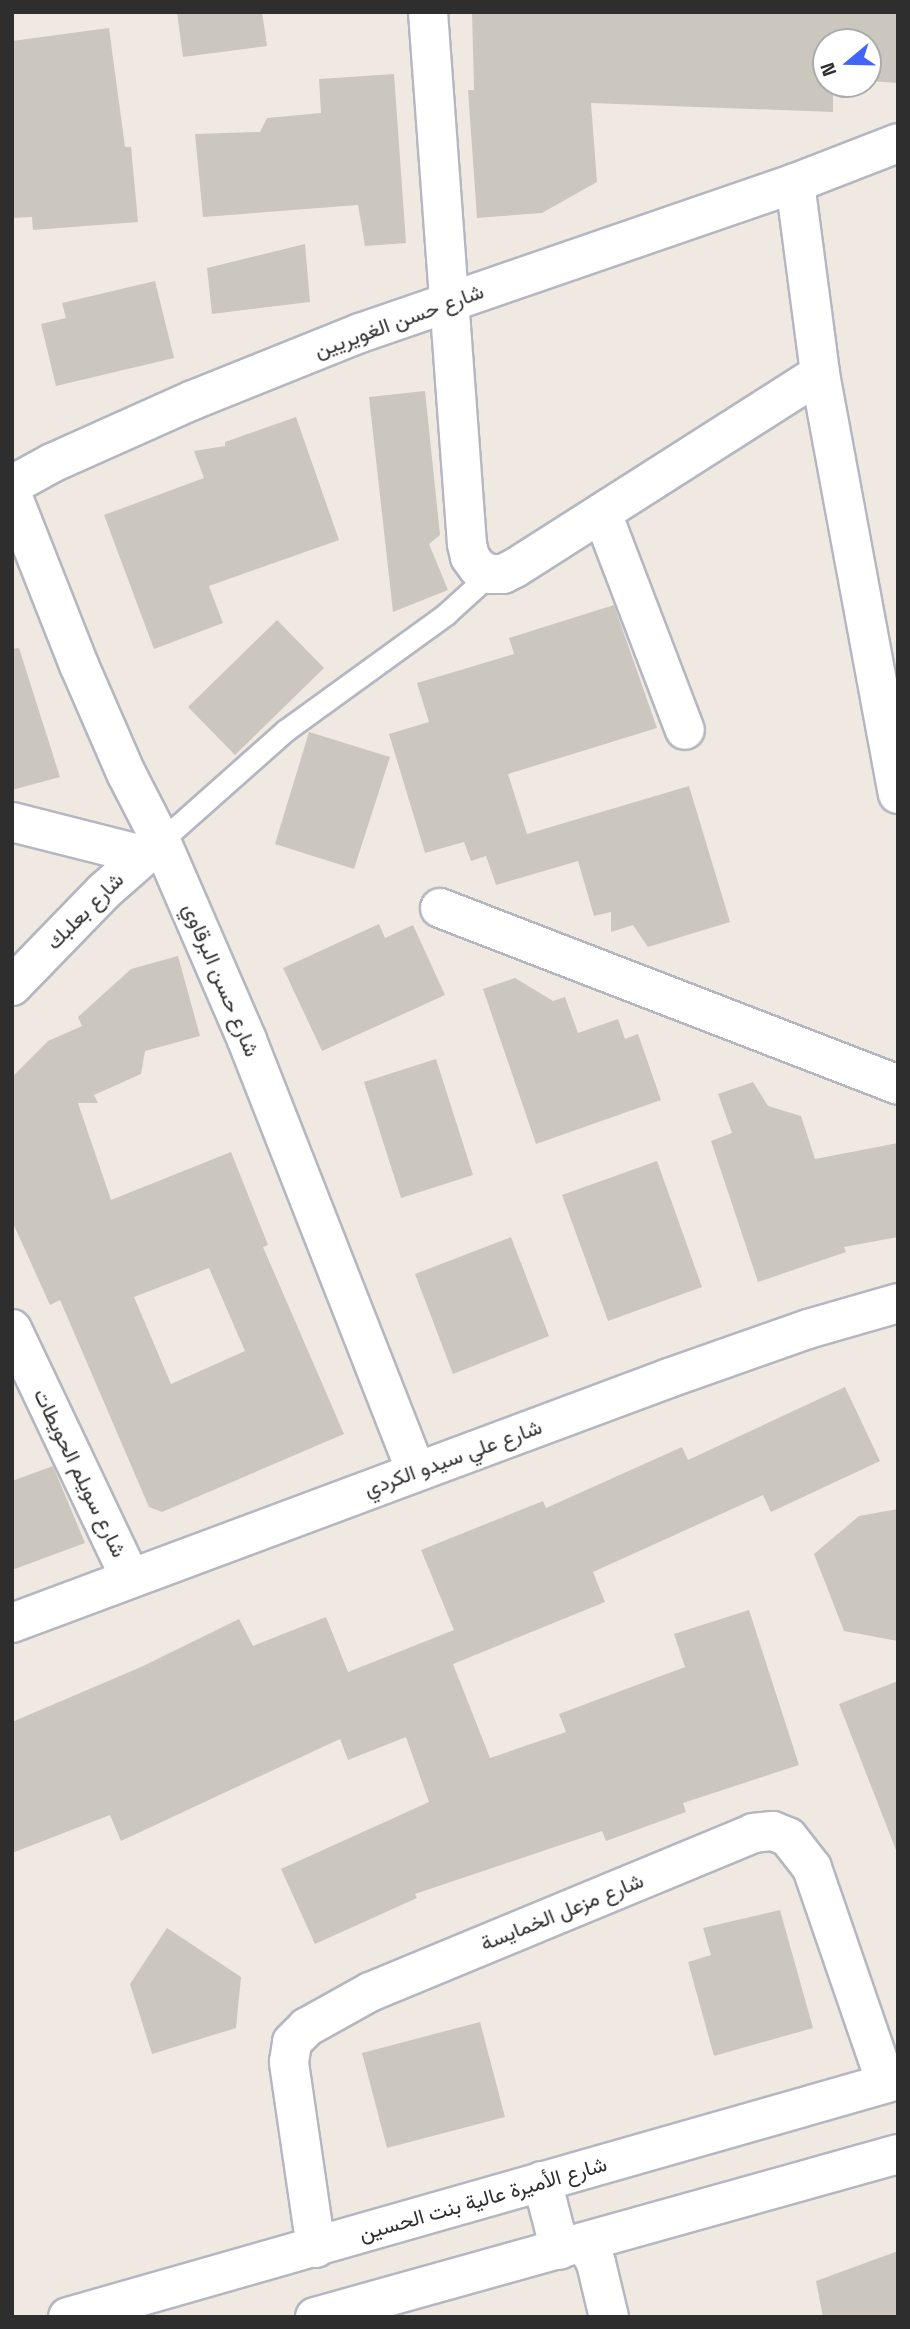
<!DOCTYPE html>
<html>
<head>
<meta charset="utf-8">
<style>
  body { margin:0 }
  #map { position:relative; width:910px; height:2329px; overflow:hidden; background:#efe9e1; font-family:"Space Grotesk",Vazirmatn,sans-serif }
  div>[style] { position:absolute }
  .building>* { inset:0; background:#cbc7bf }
  .roads { filter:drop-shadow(2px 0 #b4b7c1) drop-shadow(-2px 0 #b4b7c1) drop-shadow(0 2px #b4b7c1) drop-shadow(0 -2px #b4b7c1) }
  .lane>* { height:21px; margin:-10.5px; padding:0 10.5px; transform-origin:10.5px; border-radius:10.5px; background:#fff }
  .street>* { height:38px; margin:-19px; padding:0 19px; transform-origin:19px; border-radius:19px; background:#fff }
  .secondary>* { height:38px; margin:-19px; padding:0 19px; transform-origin:19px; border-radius:19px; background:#fff }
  span { translate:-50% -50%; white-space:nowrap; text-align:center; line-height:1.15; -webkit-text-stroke:5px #fff; paint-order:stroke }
  .street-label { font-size:21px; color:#2e2e2e }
  .frame { position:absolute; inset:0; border:14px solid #2e2e2e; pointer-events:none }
  .north { position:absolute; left:812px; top:28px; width:70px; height:70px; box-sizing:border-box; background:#fff; border:2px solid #ababab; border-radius:50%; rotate:251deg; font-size:19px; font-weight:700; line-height:28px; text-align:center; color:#2e2e2e }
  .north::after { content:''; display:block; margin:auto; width:24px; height:32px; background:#4264fb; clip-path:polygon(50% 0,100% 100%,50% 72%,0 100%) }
</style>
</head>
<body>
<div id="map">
  <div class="building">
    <div style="clip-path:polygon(177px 12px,262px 12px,267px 46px,183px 57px)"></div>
    <div style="clip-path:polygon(472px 12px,898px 12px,898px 83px,868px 81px,868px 42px,826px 42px,826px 84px,833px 84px,833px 112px,591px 103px,597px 182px,542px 213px,477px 218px,468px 90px,474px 90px)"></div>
    <div style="clip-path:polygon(109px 28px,125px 147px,131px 147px,138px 222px,33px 230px,32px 217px,12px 218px,12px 41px)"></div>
    <div style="clip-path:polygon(394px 74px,406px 243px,365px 246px,358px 205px,203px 217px,195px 134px,260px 132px,267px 118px,321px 113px,319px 79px)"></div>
    <div style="clip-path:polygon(305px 244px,310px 302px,212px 314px,207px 268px)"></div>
    <div style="clip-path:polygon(155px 281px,174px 358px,56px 386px,41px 324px,66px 318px,62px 303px)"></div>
    <div style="clip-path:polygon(425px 391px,440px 535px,429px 544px,448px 590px,393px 612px,369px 397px)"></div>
    <div style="clip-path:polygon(296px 417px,339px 540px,209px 586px,223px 623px,154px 649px,104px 515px,204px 478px,194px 451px,225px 446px,225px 442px)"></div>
    <div style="clip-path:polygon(614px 605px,657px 728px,508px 774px,527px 834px,689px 786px,730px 922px,648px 947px,633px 925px,611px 932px,611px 912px,594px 916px,578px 861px,496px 885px,486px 856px,471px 861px,464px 842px,425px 853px,389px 734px,429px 722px,417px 683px,514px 654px,509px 638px)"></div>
    <div style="clip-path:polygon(277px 620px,324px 668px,235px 755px,188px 707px)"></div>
    <div style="clip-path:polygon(19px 648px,60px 777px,12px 790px,12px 649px)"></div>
    <div style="clip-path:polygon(309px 732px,390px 757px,354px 869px,275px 844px)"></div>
    <div style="clip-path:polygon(379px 924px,385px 938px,413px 925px,445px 995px,322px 1051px,283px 968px)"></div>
    <div style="clip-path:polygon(evenodd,178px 956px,200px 1036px,145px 1051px,141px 1074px,94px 1095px,98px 1103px,78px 1103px,111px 1200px,231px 1152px,268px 1245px,263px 1247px,344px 1434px,162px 1512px,149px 1507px,60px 1300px,50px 1305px,12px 1221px,12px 1077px,48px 1041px,82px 1026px,78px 1017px,131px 969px,178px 956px,209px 1268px,245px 1351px,171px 1384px,134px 1297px,209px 1268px)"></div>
    <div style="clip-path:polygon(515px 978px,553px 1001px,565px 997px,578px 1033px,618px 1019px,625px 1039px,638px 1034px,661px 1100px,536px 1144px,483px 989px)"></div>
    <div style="clip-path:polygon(436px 1059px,473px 1175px,401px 1198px,364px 1082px)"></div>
    <div style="clip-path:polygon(753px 1082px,768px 1106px,801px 1116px,815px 1159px,898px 1143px,898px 1237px,844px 1247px,846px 1252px,758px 1282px,711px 1141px,732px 1133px,718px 1094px)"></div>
    <div style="clip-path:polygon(657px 1161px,702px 1287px,608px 1321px,562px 1195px)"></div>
    <div style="clip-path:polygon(511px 1237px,549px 1336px,453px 1374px,415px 1274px)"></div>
    <div style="clip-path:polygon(845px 1387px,880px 1461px,771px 1512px,763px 1495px,593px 1572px,605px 1602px,453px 1664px,490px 1758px,566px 1732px,559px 1714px,685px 1667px,674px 1634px,749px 1610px,799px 1765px,683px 1803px,686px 1812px,606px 1841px,602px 1831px,415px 1894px,417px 1898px,315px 1944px,281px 1869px,429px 1802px,406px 1737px,348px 1760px,340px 1739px,121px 1841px,110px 1815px,12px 1853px,12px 1722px,141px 1667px,239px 1619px,253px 1646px,326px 1617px,348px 1672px,454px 1630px,421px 1550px,543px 1501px,546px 1508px,682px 1447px,688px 1460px)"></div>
    <div style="clip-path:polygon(53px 1466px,85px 1543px,12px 1570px,12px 1481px)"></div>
    <div style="clip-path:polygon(898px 1509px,898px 1641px,844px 1631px,814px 1554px,859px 1516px)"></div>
    <div style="clip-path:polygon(898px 1681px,898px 1849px,896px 1850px,839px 1704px)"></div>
    <div style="clip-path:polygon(780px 1910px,813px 2028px,714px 2056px,688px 1962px,711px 1955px,703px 1928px)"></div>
    <div style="clip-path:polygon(167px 1928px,241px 1977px,236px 2028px,152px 2054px,130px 1984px)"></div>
    <div style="clip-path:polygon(480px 2022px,505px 2117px,387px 2148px,362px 2053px)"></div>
    <div style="clip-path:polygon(898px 2251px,898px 2317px,823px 2317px,816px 2281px)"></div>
  </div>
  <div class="roads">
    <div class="lane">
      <div style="left:161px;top:841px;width:167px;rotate:-41.6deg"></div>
      <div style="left:286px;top:730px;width:198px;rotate:-35.9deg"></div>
      <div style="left:446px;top:614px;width:59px;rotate:-42.3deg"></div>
    </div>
    <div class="street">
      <div style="left:428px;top:12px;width:533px;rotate:85.81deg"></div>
      <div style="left:467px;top:544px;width:13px;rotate:77deg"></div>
      <div style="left:470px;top:557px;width:14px;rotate:54deg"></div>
      <div style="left:478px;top:568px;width:13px;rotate:27deg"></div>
      <div style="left:490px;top:574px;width:13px"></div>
      <div style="left:503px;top:574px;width:13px;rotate:-27deg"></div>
      <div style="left:515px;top:568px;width:361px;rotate:-32.5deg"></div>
      <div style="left:795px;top:183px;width:193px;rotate:82.5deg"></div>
      <div style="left:820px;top:374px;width:427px;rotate:79.5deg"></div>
      <div style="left:12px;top:485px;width:46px;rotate:-28.8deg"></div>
      <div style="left:52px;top:463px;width:154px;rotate:-24.1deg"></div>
      <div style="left:193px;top:400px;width:180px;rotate:-21.9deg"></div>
      <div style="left:360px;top:333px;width:460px;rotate:-19deg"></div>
      <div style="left:795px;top:183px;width:110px;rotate:-21.2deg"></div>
      <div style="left:12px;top:495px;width:183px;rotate:68.5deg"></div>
      <div style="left:79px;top:665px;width:118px;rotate:66.5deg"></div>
      <div style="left:126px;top:773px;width:76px;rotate:62.8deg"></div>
      <div style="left:161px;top:841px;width:217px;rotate:66.6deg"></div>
      <div style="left:247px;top:1040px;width:463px;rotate:68.6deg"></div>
      <div style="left:602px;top:513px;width:232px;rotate:69.1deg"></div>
      <div style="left:12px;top:822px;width:134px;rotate:14.2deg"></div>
      <div style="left:440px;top:908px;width:491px;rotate:21.1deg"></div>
      <div style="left:12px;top:986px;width:131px;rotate:-45.9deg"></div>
      <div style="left:103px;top:892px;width:77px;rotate:-41.3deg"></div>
      <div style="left:12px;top:1329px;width:276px;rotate:64.6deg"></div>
      <div style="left:12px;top:1623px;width:701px;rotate:-20.45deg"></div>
      <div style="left:669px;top:1378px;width:147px;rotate:-19.4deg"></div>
      <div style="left:808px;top:1329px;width:94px;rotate:-16.1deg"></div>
      <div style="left:585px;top:2243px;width:23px;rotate:61deg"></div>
      <div style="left:596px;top:2263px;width:56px;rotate:76.5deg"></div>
      <div style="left:316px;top:2248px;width:188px;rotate:-98.3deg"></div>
      <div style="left:289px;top:2062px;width:20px;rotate:-81deg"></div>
      <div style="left:292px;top:2042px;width:21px;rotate:-45deg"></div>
      <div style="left:307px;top:2027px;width:72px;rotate:-29.1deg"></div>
      <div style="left:370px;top:1992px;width:415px;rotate:-22.5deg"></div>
      <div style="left:753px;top:1833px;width:20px;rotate:-6deg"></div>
      <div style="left:773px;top:1831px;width:16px;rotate:22deg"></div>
      <div style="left:788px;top:1837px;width:39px;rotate:52deg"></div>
      <div style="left:812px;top:1868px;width:227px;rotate:71deg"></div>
    </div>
    <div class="secondary">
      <div style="left:542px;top:2181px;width:71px;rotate:75.4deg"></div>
      <div style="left:68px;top:2317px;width:863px;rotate:-15.94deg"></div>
      <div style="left:315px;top:2317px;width:605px;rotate:-15.62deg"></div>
    </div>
  </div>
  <div class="street-label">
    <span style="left:399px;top:321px;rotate:-20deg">شارع حسن الغويريين</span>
    <span style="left:85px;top:911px;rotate:-45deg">شارع بعلبك</span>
    <span style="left:221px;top:980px;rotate:67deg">شارع حسن البرقاوي</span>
    <span style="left:453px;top:1458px;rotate:-20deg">شارع علي سيدو الكردي</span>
    <span style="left:80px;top:1473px;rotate:64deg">شارع سويلم الحويطات</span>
    <span style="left:562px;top:1912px;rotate:-22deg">شارع مزعل الخمايسة</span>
    <span style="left:483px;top:2199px;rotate:-16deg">شارع الأميرة عالية بنت الحسين</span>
  </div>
  <div class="frame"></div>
  <div class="north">N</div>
</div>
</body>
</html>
